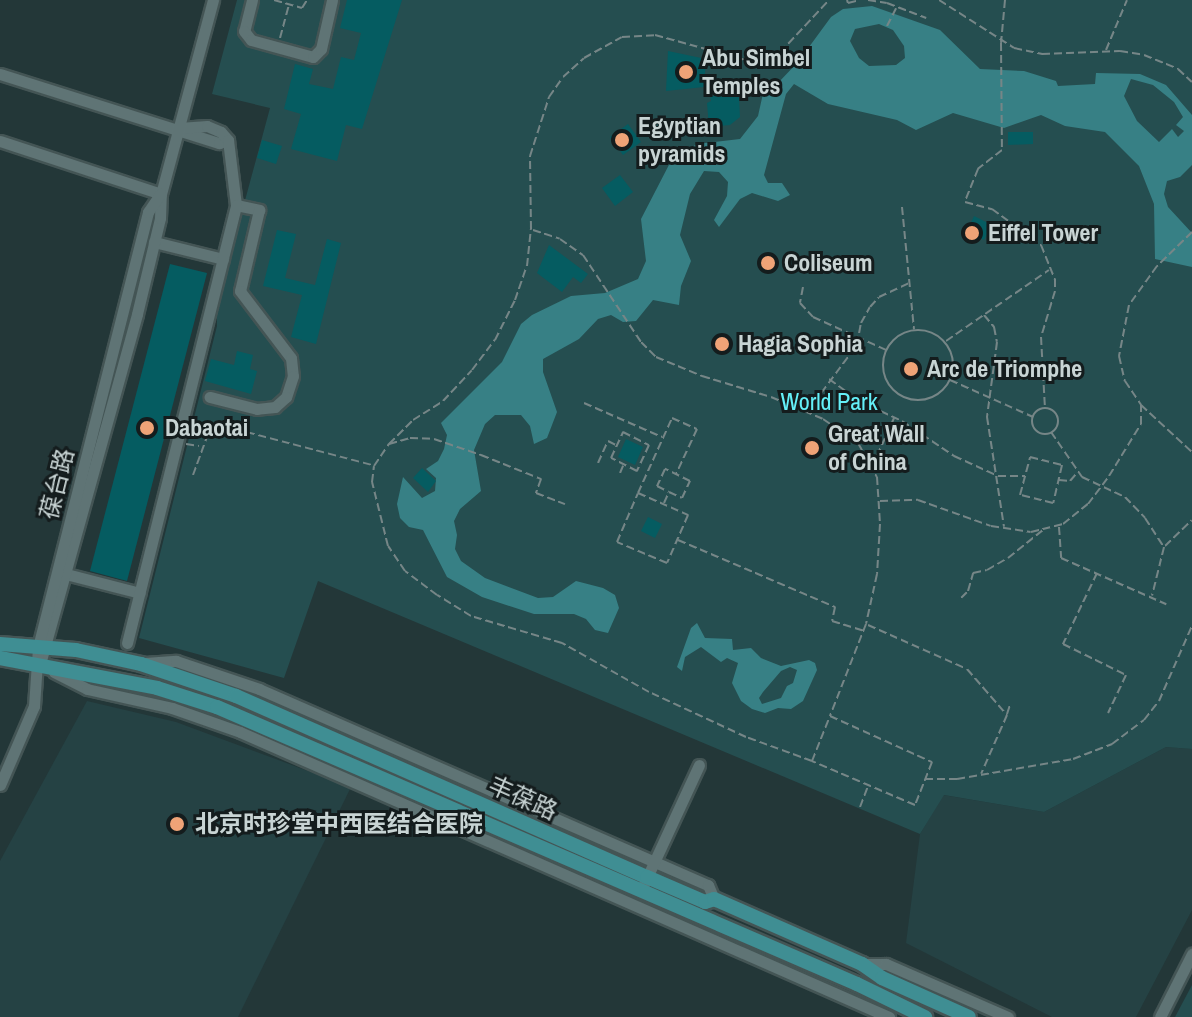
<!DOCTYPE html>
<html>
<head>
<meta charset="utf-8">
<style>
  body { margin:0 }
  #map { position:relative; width:1192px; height:1017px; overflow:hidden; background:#233738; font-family:"Archivo Narrow","Noto Sans SC",sans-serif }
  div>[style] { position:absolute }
  .built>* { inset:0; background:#254244 }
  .green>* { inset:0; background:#254e50 }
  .water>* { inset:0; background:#378085 }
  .building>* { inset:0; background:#055c61 }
  .path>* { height:2px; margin-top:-1px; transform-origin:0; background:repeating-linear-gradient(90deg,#768687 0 8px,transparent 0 12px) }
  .path>.ring { margin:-1px; padding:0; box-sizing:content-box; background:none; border:2px solid #768687; border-radius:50% }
  .roads { filter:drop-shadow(2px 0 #455) drop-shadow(-2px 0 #455) drop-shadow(0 2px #455) drop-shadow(0 -2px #455) }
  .minor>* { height:11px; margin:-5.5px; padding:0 5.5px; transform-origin:5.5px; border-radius:5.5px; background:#5f7475 }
  .major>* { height:14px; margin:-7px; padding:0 7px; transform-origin:7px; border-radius:7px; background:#3f8e93 }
  .dots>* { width:22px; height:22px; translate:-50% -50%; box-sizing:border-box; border:4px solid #141c1d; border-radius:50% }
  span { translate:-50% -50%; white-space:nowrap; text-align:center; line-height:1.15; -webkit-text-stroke:6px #141c1d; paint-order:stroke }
  .poi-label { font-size:24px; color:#c8d4d4; font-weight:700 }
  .left { translate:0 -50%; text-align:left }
  .park-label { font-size:24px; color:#64f0f8 }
  .street-label { font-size:24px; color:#c8d4d4 }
</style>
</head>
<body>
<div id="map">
  <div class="built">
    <div style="clip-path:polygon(87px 701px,176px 722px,351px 787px,238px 1017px,0 1017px,0 861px)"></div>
    <div style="clip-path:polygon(1166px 747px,1192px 749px,1192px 910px,1136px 1017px,1052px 1017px,906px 943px,920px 834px,943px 795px,1044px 812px)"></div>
  </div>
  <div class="green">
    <div style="clip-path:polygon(237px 0,1192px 0,1192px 749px,1166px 747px,1044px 812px,944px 795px,920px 834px,318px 581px,284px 678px,139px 638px,217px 326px,217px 304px,270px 108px,212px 94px)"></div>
    <div style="clip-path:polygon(1192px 985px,1192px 1017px,1175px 1017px)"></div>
  </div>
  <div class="water">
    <div style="clip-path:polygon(evenodd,872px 6px,940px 30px,980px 69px,1024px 71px,1056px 81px,1058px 86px,1095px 84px,1096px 73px,1140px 74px,1166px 85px,1192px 115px,1192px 165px,1180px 177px,1167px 181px,1164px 194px,1168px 207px,1192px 233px,1192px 267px,1155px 259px,1154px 204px,1139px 166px,1105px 132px,1065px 126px,1041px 115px,1004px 128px,953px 113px,916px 130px,897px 120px,828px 104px,794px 84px,786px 94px,764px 175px,768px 183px,782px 183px,790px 195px,778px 201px,752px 193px,740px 199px,719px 227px,714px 220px,727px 196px,728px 182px,719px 172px,704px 171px,690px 194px,680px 235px,691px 261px,681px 286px,679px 305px,653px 300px,636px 321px,623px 322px,611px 315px,598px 319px,579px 339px,543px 359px,543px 372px,557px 412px,547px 438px,534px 444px,530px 426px,521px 415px,495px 415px,485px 424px,474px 450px,481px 491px,460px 509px,454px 521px,457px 535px,455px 549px,461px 561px,485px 578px,538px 598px,553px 597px,576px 581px,603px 588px,615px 595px,619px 608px,608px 633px,595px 630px,586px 619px,574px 614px,534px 614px,482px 597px,447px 577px,423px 530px,409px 527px,400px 518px,397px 504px,403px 477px,422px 498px,435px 491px,436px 478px,426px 469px,438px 461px,444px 449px,447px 435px,441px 423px,502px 362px,521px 324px,532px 315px,571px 296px,605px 293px,638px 279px,646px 261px,641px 219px,672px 159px,697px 144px,740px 139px,758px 116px,764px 89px,777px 84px,798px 62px,831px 17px,843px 9px,872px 6px,879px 24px,893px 30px,904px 46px,905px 58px,896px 65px,869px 66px,859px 58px,850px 41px,855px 29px,879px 24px,872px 6px,1131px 79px,1153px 85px,1174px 102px,1183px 117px,1176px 125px,1184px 131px,1178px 137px,1172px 129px,1159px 142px,1137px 121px,1124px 96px,1131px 79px)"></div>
    <div style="clip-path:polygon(evenodd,697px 623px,705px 638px,732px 639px,733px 650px,751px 648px,761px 658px,781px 666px,809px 660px,815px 663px,817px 670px,803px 701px,791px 709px,778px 708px,765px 713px,752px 709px,741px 701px,732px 683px,738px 663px,727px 658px,721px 662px,701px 647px,685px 657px,682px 671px,677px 667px,691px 628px,697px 623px,790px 667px,797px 670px,793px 683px,787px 686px,781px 698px,762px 704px,759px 698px,763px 692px,781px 671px,790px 667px)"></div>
  </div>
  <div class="building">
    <div style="clip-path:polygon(347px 0,402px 0,362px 129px,346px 125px,337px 161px,291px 149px,301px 114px,284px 109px,295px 64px,313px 69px,309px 84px,333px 89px,341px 57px,354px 60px,361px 33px,340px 28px)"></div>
    <div style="clip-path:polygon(668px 51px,706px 59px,704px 87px,666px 91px)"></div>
    <div style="clip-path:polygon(710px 96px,739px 97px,740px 117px,730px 125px,709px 127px,707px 103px,711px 101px)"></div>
    <div style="clip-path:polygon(628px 124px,641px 142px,623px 155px,610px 137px)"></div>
    <div style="clip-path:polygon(1008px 132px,1033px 132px,1033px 144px,1008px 145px)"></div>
    <div style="clip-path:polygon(262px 140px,282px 146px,276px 164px,257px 158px)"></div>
    <div style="clip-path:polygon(620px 175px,633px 192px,615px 206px,602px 188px)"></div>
    <div style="clip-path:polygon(974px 216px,992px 225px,984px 240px,967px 231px)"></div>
    <div style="clip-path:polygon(277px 230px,296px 234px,285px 278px,315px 285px,327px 239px,341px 243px,316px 344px,291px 337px,302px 295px,263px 286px)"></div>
    <div style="clip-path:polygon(549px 245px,588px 274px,581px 283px,573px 277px,562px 292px,537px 273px)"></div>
    <div style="clip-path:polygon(170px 264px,207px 273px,127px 581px,90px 571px)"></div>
    <div style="clip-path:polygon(237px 351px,253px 355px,250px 369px,257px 371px,251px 394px,205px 381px,211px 359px,234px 365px)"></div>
    <div style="clip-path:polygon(626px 439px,643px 447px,635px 465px,618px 457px)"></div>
    <div style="clip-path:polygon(422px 468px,436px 481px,428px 492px,413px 478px)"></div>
    <div style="clip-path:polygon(648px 517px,662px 524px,655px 538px,641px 531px)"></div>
  </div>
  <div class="path">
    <div style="left:274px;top:0;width:29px;rotate:16deg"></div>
    <div style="left:302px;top:8px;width:9px;rotate:-58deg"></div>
    <div style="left:847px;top:0;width:3px;rotate:72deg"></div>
    <div style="left:848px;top:3px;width:12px;rotate:-14deg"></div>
    <div style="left:868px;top:0;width:19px;rotate:9deg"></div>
    <div style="left:887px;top:3px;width:42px;rotate:21deg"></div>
    <div style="left:939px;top:0;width:89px;rotate:32.6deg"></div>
    <div style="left:1014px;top:48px;width:29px;rotate:12deg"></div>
    <div style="left:1042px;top:54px;width:78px;rotate:-2.2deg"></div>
    <div style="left:1120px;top:51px;width:24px;rotate:9deg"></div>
    <div style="left:1144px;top:55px;width:37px;rotate:22deg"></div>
    <div style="left:1178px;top:69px;width:19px;rotate:43deg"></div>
    <div style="left:1005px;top:0;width:43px;rotate:95.3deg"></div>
    <div style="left:1001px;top:43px;width:107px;rotate:89.5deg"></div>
    <div style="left:1002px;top:150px;width:31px;rotate:142deg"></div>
    <div style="left:978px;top:169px;width:35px;rotate:112deg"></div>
    <div style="left:965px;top:202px;width:28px;rotate:15deg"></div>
    <div style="left:992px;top:209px;width:61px;rotate:36.3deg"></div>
    <div style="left:1041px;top:245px;width:37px;rotate:68deg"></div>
    <div style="left:1055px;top:279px;width:12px;rotate:90deg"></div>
    <div style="left:1055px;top:291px;width:48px;rotate:106.9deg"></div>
    <div style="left:1041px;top:337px;width:72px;rotate:86.8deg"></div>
    <div style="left:887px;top:26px;width:20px;rotate:-63deg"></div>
    <div style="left:280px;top:38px;width:35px;rotate:-75deg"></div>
    <div style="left:1106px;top:50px;width:54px;rotate:-67.2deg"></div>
    <div style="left:902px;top:207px;width:123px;rotate:84.4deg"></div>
    <div style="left:533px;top:230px;width:28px;rotate:18deg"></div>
    <div style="left:560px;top:239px;width:28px;rotate:35deg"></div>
    <div style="left:583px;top:255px;width:105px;rotate:56.3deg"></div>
    <div style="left:641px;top:342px;width:21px;rotate:45deg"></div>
    <div style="left:656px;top:357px;width:50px;rotate:22.4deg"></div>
    <div style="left:702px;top:376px;width:72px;rotate:16.9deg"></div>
    <div style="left:771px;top:397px;width:56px;rotate:22.9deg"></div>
    <div style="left:823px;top:419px;width:42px;rotate:34.4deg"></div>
    <div style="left:858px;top:443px;width:39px;rotate:61deg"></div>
    <div style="left:877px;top:477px;width:47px;rotate:86.3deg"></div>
    <div style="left:880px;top:524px;width:50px;rotate:93.4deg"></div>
    <div style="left:877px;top:574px;width:51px;rotate:102.4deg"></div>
    <div style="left:866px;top:624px;width:99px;rotate:111.4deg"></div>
    <div style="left:1192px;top:232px;width:49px;rotate:135.8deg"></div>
    <div style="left:1157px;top:266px;width:48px;rotate:125.7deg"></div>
    <div style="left:1129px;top:305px;width:52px;rotate:101.1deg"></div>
    <div style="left:1119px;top:356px;width:26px;rotate:77deg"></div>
    <div style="left:1125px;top:381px;width:29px;rotate:56deg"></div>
    <div style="left:1141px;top:405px;width:69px;rotate:42.7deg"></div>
    <div style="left:803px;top:287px;width:16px;rotate:101deg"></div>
    <div style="left:800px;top:303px;width:19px;rotate:47deg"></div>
    <div style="left:813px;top:317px;width:80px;rotate:24.3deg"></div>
    <div style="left:984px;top:315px;width:16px;rotate:50deg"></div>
    <div style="left:994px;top:327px;width:15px;rotate:79deg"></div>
    <div style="left:997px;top:342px;width:76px;rotate:97.6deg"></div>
    <div style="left:987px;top:417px;width:111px;rotate:81.2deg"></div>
    <div class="ring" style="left:883px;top:330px;width:68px;height:68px"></div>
    <div style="left:946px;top:341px;width:125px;rotate:-34.6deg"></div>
    <div style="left:829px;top:379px;width:37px;rotate:36deg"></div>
    <div style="left:859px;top:401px;width:47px;rotate:24.9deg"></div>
    <div style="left:902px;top:421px;width:63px;rotate:33.9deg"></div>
    <div style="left:954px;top:456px;width:48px;rotate:24.4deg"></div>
    <div style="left:998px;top:476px;width:27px"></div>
    <div style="left:950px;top:380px;width:91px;rotate:24deg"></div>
    <div style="left:584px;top:403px;width:85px;rotate:23.6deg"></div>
    <div class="ring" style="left:1032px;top:408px;width:24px;height:24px"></div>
    <div style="left:807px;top:412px;width:84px;rotate:-53.3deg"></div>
    <div style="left:857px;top:345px;width:22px;rotate:-80deg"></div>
    <div style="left:861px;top:323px;width:18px;rotate:-61deg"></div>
    <div style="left:870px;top:307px;width:13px;rotate:-48deg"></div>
    <div style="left:879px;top:297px;width:33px;rotate:-25deg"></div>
    <div style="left:623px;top:432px;width:29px;rotate:27deg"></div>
    <div style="left:649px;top:445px;width:29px;rotate:115deg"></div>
    <div style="left:637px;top:471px;width:29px;rotate:-153deg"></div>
    <div style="left:611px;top:458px;width:29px;rotate:-65deg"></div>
    <div style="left:1051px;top:432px;width:55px;rotate:55.4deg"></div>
    <div style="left:1082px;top:477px;width:47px;rotate:24.9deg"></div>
    <div style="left:1125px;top:497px;width:29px;rotate:46deg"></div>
    <div style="left:1145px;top:518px;width:35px;rotate:57deg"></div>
    <div style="left:1164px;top:547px;width:50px;rotate:103.8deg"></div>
    <div style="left:186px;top:444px;width:13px;rotate:9deg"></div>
    <div style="left:389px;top:444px;width:22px;rotate:-16deg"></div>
    <div style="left:410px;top:438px;width:24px;rotate:2deg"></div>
    <div style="left:434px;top:439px;width:50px;rotate:18.8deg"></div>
    <div style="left:481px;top:455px;width:65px;rotate:21.8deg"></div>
    <div style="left:541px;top:479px;width:15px;rotate:110deg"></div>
    <div style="left:536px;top:493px;width:31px;rotate:21deg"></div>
    <div style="left:1030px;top:457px;width:33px;rotate:14deg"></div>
    <div style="left:1062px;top:465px;width:39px;rotate:103deg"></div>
    <div style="left:1053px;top:503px;width:34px;rotate:-166deg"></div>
    <div style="left:1020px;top:495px;width:39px;rotate:-75deg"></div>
    <div style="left:598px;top:463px;width:24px;rotate:-66deg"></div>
    <div style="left:608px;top:441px;width:9px;rotate:27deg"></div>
    <div style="left:872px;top:467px;width:54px;rotate:-65.8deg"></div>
    <div style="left:620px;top:473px;width:8px;rotate:-67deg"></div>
    <div style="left:193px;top:475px;width:55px;rotate:-69.9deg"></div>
    <div style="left:212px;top:423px;width:165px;rotate:14.7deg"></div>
    <div style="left:1059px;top:480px;width:11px;rotate:5deg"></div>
    <div style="left:1070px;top:481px;width:11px;rotate:-49deg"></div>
    <div style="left:638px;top:493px;width:55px;rotate:23.7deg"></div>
    <div style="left:688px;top:515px;width:52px;rotate:113.6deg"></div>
    <div style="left:667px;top:563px;width:54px;rotate:-157.2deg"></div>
    <div style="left:617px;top:542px;width:53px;rotate:-66.8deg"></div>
    <div style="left:638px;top:493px;width:82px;rotate:-65.6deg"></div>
    <div style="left:672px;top:418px;width:27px;rotate:24deg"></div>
    <div style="left:697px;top:429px;width:50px;rotate:115deg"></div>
    <div style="left:880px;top:501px;width:38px;rotate:-2deg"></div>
    <div style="left:918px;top:500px;width:77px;rotate:19.6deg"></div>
    <div style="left:991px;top:526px;width:40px;rotate:8.5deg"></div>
    <div style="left:1031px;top:532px;width:33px;rotate:-14deg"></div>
    <div style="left:1063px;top:524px;width:32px;rotate:-39deg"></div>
    <div style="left:1088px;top:504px;width:35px;rotate:-53deg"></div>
    <div style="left:1109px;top:476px;width:61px;rotate:-58.4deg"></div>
    <div style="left:1141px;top:424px;width:19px;rotate:-90deg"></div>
    <div style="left:664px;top:503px;width:12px;rotate:-66deg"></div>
    <div style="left:669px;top:492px;width:14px;rotate:25deg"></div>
    <div style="left:682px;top:498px;width:19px;rotate:-65deg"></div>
    <div style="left:690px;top:481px;width:28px;rotate:-154deg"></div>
    <div style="left:665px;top:469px;width:19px;rotate:115deg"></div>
    <div style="left:657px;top:486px;width:13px;rotate:27deg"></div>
    <div style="left:1059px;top:527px;width:31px;rotate:86deg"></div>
    <div style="left:1061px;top:558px;width:115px;rotate:23.7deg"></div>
    <div style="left:678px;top:540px;width:171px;rotate:23.1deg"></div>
    <div style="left:835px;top:607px;width:14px;rotate:102deg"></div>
    <div style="left:832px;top:621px;width:34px;rotate:17deg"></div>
    <div style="left:1165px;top:546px;width:37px;rotate:-44deg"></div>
    <div style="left:1097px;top:573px;width:79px;rotate:115.6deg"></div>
    <div style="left:1063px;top:644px;width:70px;rotate:26.2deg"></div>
    <div style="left:1126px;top:675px;width:42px;rotate:115.3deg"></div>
    <div style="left:961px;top:598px;width:10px;rotate:-45deg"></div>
    <div style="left:968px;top:591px;width:19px;rotate:-74deg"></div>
    <div style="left:973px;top:573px;width:14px;rotate:-12deg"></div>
    <div style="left:987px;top:570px;width:24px;rotate:-30deg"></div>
    <div style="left:1008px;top:558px;width:45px;rotate:-38.7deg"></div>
    <div style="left:868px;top:625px;width:108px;rotate:24deg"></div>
    <div style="left:967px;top:669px;width:61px;rotate:49deg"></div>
    <div style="left:1007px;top:715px;width:64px;rotate:113.8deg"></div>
    <div style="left:1007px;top:714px;width:9px;rotate:-72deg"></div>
    <div style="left:830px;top:716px;width:112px;rotate:24.3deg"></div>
    <div style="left:932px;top:762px;width:46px;rotate:111.6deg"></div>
    <div style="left:915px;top:805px;width:112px;rotate:-156.9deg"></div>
    <div style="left:812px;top:761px;width:48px;rotate:-68.2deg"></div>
    <div style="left:812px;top:761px;width:70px;rotate:-160deg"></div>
    <div style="left:746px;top:737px;width:107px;rotate:-155.1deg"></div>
    <div style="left:649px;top:692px;width:100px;rotate:-150.6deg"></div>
    <div style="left:562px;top:643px;width:95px;rotate:-163.5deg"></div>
    <div style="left:471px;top:616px;width:40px;rotate:-148deg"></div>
    <div style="left:437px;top:595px;width:40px;rotate:-143deg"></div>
    <div style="left:405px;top:571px;width:30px;rotate:-124deg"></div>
    <div style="left:388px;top:546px;width:66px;rotate:-104deg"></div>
    <div style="left:372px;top:482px;width:16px;rotate:-83deg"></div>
    <div style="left:374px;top:466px;width:27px;rotate:-56deg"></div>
    <div style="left:389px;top:444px;width:34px;rotate:-45deg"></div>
    <div style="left:413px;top:420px;width:36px;rotate:-32deg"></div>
    <div style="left:443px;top:401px;width:42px;rotate:-46.9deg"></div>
    <div style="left:472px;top:370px;width:38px;rotate:-53deg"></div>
    <div style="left:495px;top:340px;width:45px;rotate:-63.4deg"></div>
    <div style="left:515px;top:300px;width:36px;rotate:-71deg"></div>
    <div style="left:527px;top:266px;width:37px;rotate:-84deg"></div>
    <div style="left:531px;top:229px;width:73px;rotate:-90.8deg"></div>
    <div style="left:530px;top:156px;width:62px;rotate:-72.1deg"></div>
    <div style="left:549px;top:97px;width:24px;rotate:-55deg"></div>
    <div style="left:563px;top:77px;width:28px;rotate:-42deg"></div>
    <div style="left:584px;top:58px;width:43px;rotate:-28.9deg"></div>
    <div style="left:622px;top:37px;width:33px;rotate:-3deg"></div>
    <div style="left:655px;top:35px;width:94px;rotate:15.4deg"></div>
    <div style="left:746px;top:60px;width:26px;rotate:2deg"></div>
    <div style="left:772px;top:61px;width:83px;rotate:-46.9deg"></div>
    <div style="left:925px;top:779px;width:32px"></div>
    <div style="left:957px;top:779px;width:118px;rotate:-9.8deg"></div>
    <div style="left:1073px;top:759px;width:42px;rotate:-21deg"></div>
    <div style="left:1112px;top:744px;width:40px;rotate:-37deg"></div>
    <div style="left:1144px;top:720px;width:24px;rotate:-52deg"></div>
    <div style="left:1159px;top:701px;width:82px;rotate:-66.3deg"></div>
    <div style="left:860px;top:807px;width:22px;rotate:-69deg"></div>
  </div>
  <div class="roads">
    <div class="minor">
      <div style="left:252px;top:0;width:32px;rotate:104deg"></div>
      <div style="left:244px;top:31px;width:11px;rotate:52deg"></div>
      <div style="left:251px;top:40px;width:64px;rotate:15.3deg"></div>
      <div style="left:313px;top:57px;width:11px;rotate:-45deg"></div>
      <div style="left:321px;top:49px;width:50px;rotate:-77.3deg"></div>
      <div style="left:0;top:74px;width:230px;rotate:17.5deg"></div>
      <div style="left:219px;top:143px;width:9px;rotate:-18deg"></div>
      <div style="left:179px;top:128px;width:28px;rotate:-4deg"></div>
      <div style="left:207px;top:126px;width:15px;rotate:23deg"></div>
      <div style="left:221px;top:132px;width:11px;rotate:49deg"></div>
      <div style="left:228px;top:140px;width:65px;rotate:83deg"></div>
      <div style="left:236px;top:205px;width:24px;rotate:12deg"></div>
      <div style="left:259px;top:210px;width:83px;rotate:103.2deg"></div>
      <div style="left:240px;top:291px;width:84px;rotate:52.7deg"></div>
      <div style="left:291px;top:358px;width:18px;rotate:84deg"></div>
      <div style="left:293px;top:376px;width:22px;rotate:108deg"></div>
      <div style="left:286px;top:397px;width:15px;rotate:138deg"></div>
      <div style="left:275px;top:407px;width:18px;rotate:174deg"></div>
      <div style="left:257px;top:409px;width:49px;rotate:-165.7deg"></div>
      <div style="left:0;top:141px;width:169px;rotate:18.2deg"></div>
      <div style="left:154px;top:242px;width:71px;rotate:13.8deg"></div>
      <div style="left:66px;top:574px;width:76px;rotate:14.4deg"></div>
      <div style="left:127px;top:643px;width:451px;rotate:-76deg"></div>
      <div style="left:145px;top:663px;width:31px;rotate:-4deg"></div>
      <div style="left:176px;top:661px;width:88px;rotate:18.6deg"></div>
      <div style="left:259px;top:689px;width:490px;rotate:23.6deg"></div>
      <div style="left:708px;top:885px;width:15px;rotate:67deg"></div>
      <div style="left:40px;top:664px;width:363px;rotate:-74.5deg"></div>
      <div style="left:137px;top:314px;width:99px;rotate:-76.5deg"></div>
      <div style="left:160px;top:218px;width:24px;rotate:-88deg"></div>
      <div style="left:161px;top:194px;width:201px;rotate:-75deg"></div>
      <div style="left:54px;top:672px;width:37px;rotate:27deg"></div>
      <div style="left:87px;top:689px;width:87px;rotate:12.6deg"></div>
      <div style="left:172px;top:708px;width:72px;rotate:19.4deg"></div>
      <div style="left:240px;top:732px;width:709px;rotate:23.71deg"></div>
      <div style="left:0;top:785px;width:86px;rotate:-66.7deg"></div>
      <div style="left:34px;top:706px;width:59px;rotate:-86.1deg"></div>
      <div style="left:38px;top:647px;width:449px;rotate:-75.8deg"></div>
      <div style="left:148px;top:212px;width:22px;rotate:-56deg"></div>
      <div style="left:644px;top:884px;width:131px;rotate:-65.2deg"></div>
      <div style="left:862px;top:964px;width:24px"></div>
      <div style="left:886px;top:964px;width:133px;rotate:23.5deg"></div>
      <div style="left:1160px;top:1017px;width:71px;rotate:-63.1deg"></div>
    </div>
    <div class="major">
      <div style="left:0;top:644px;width:76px;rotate:4.5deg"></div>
      <div style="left:76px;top:650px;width:66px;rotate:12.2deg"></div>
      <div style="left:141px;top:664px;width:100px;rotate:18.6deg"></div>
      <div style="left:236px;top:696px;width:449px;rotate:23.8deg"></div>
      <div style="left:647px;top:877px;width:63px;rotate:23.3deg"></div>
      <div style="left:705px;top:902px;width:9px;rotate:-18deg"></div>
      <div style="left:714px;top:899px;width:162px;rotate:23.7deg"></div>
      <div style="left:862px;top:964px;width:24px;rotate:35deg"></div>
      <div style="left:882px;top:978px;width:95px;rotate:24.1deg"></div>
      <div style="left:0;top:658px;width:160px;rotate:10.8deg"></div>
      <div style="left:157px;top:688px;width:63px;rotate:17.6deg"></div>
      <div style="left:217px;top:707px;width:697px;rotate:23.4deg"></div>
      <div style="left:857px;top:984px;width:76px;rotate:25.9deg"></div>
    </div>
  </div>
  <div class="dots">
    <div style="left:686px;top:72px;background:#efa377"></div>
    <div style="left:622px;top:140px;background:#efa377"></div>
    <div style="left:972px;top:233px;background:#efa377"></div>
    <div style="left:768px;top:263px;background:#efa377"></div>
    <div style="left:722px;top:344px;background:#efa377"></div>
    <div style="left:911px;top:369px;background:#efa377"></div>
    <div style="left:147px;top:428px;background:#efa377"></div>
    <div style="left:812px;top:448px;background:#efa377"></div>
    <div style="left:177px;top:824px;background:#efa377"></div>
  </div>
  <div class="poi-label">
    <span class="left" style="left:702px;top:72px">Abu Simbel<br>Temples</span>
    <span class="left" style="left:638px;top:140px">Egyptian<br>pyramids</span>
    <span class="left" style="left:988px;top:233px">Eiffel Tower</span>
    <span class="left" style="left:784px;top:263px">Coliseum</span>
    <span class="left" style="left:738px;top:344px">Hagia Sophia</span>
    <span class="left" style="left:927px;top:369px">Arc de Triomphe</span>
    <span class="left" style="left:165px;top:428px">Dabaotai</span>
    <span class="left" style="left:828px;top:448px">Great Wall<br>of China</span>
    <span class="left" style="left:195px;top:824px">北京时珍堂中西医结合医院</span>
  </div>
  <div class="park-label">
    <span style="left:829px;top:402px">World Park</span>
  </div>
  <div class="street-label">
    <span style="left:57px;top:484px;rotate:-76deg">葆台路</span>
    <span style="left:523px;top:798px;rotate:24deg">丰葆路</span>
  </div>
</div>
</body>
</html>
